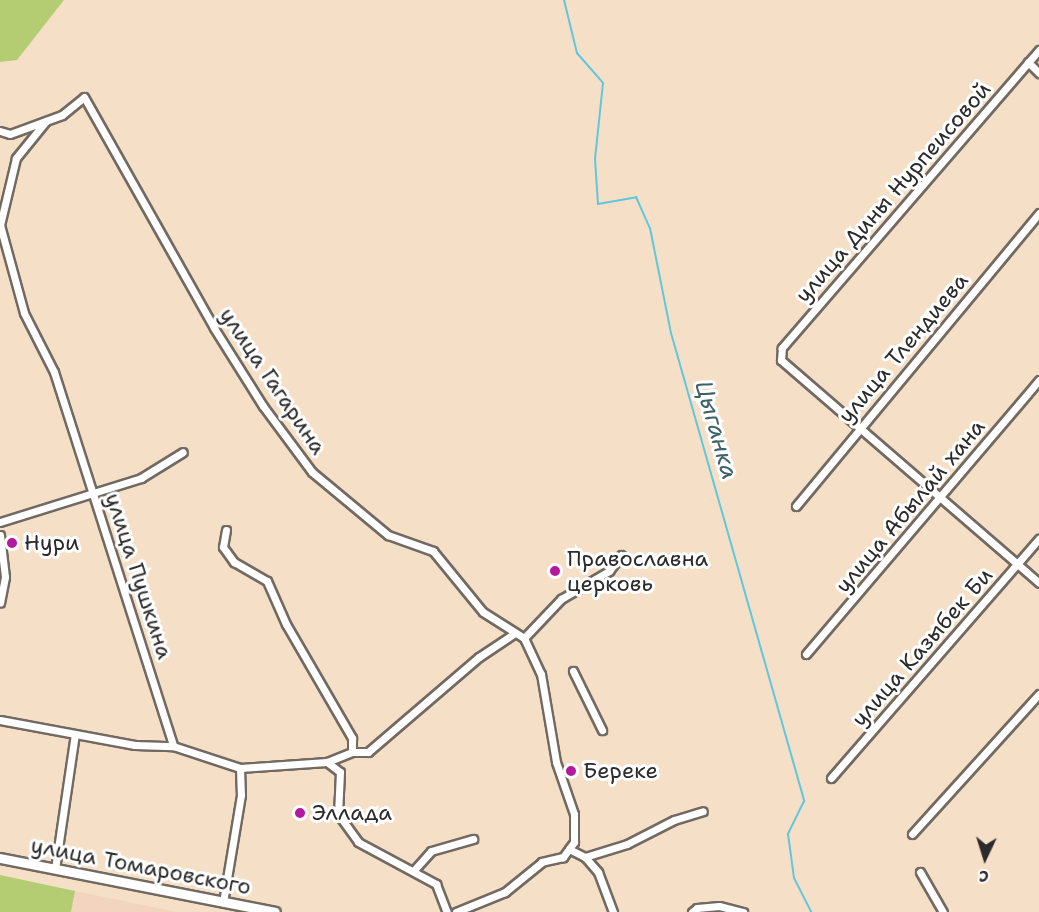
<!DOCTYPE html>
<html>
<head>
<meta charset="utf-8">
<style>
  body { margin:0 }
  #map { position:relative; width:1039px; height:912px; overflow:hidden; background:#f5e0c7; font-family:"Shantell Sans",sans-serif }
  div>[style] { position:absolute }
  .built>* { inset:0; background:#f3d4bf }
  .green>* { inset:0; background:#b5cd72 }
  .stream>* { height:2px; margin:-1px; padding:0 1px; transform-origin:1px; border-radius:1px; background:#60c7dd }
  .roads { filter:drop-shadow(2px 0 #726a62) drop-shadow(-2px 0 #726a62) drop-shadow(0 2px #726a62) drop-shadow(0 -2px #726a62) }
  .street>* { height:7px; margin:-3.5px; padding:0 3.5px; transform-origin:3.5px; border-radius:3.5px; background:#fff }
  .secondary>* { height:9px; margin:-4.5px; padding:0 4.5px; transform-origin:4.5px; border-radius:4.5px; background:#fff }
  .dots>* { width:16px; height:16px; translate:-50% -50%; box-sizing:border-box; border:3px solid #fff; border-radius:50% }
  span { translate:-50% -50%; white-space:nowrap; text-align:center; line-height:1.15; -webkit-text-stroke:6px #fff; paint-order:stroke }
  .street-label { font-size:22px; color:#2b2b2b }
  .poi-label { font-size:22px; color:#2b2b2b }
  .left { translate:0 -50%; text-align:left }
  .water-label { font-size:24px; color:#3e6269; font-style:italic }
  .north { position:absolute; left:955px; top:828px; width:60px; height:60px; -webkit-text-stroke:4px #fff; paint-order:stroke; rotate:184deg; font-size:16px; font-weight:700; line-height:24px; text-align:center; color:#2b2b2b }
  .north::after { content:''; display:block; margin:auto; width:21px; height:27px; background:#2b2b2b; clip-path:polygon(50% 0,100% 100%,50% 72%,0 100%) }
</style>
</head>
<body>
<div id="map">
  <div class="built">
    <div style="clip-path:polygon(75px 891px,177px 912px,71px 912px)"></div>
  </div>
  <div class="green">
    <div style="clip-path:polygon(0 0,64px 0,17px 60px,0 62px)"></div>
    <div style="clip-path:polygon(0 875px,75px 891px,71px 912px,0 912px)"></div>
  </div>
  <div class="stream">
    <div style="left:564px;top:0;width:55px;rotate:76.2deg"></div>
    <div style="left:577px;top:53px;width:40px;rotate:49deg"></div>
    <div style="left:603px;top:83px;width:76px;rotate:96deg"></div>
    <div style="left:595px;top:159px;width:45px;rotate:86.2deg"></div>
    <div style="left:598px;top:204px;width:39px;rotate:-10deg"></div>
    <div style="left:636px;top:197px;width:34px;rotate:66deg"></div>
    <div style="left:650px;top:228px;width:107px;rotate:78.7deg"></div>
    <div style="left:671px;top:333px;width:487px;rotate:74.1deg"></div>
    <div style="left:804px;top:801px;width:37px;rotate:116deg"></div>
    <div style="left:788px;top:834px;width:44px;rotate:82.2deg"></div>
    <div style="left:794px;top:878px;width:38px;rotate:63deg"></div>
  </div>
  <div class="roads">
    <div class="street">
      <div style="left:1039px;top:50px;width:394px;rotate:130.8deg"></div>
      <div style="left:782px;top:348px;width:12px;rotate:95deg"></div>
      <div style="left:781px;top:360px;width:341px;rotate:40.8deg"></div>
      <div style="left:1028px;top:62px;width:16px;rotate:45deg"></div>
      <div style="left:46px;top:121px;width:48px;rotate:129deg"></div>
      <div style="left:16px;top:158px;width:69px;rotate:103.4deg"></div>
      <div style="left:0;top:225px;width:91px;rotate:74.7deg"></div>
      <div style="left:24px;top:313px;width:66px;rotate:63deg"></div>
      <div style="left:54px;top:372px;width:392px;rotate:72.3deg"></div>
      <div style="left:173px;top:746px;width:71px;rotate:18.2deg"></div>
      <div style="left:240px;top:768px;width:27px;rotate:88deg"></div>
      <div style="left:241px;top:795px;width:109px;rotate:99.5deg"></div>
      <div style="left:0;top:131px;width:10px;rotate:17deg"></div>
      <div style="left:10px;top:134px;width:55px;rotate:-20.1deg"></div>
      <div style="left:62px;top:115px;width:28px;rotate:-39deg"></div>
      <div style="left:84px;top:97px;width:265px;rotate:60.6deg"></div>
      <div style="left:214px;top:328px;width:92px;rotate:57.9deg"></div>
      <div style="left:263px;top:406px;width:82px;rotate:53.4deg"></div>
      <div style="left:312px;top:472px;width:99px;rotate:39.7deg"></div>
      <div style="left:388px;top:535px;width:48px;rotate:19.6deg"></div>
      <div style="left:433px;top:551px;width:79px;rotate:50.7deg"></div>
      <div style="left:483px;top:612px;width:49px;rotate:32.4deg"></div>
      <div style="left:524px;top:638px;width:40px;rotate:65deg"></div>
      <div style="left:541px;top:674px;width:89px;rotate:80.3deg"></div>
      <div style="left:556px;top:762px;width:55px;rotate:70.9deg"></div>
      <div style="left:574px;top:814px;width:28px;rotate:90deg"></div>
      <div style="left:574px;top:842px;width:19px;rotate:126deg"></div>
      <div style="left:563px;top:857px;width:22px;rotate:167deg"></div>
      <div style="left:542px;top:862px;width:48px;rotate:141deg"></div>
      <div style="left:505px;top:892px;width:53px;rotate:157.8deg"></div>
      <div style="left:796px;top:506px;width:381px;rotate:-50.3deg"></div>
      <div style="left:0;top:522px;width:148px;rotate:-17.3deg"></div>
      <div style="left:141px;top:478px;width:49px;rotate:-31.8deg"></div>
      <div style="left:226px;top:530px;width:17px;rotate:100deg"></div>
      <div style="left:223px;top:547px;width:19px;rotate:54deg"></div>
      <div style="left:234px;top:562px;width:38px;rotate:30deg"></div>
      <div style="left:267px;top:581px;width:47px;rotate:66.2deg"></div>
      <div style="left:286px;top:624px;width:132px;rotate:59.9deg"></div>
      <div style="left:352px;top:738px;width:14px;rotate:90deg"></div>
      <div style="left:0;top:535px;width:42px;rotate:83.2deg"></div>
      <div style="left:5px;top:577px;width:26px;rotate:101deg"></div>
      <div style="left:524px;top:638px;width:54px;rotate:-46.5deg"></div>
      <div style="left:561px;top:599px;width:56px;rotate:-30.3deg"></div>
      <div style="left:609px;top:571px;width:20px;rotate:-53deg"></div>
      <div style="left:806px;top:654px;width:360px;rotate:-49.6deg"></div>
      <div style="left:573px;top:671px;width:66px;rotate:63.8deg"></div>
      <div style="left:0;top:720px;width:137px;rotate:10.5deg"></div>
      <div style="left:135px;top:745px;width:38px;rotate:2deg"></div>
      <div style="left:352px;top:752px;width:16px"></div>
      <div style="left:368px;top:752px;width:146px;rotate:-40.6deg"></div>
      <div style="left:479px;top:657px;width:43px;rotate:-33.7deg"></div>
      <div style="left:327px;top:762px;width:27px;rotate:-22deg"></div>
      <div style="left:240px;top:768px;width:87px;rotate:-3.9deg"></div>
      <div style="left:327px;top:762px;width:16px;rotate:38deg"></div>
      <div style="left:340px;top:772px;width:42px;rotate:92.7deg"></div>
      <div style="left:338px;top:814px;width:34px;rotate:54deg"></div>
      <div style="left:358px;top:842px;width:89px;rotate:28.3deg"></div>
      <div style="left:436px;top:884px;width:30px;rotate:69deg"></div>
      <div style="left:831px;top:778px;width:317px;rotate:-49deg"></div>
      <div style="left:912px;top:834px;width:189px;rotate:-47.8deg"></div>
      <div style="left:569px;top:849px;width:18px;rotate:27deg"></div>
      <div style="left:585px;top:857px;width:20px;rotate:49deg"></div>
      <div style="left:598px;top:872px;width:43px;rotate:69.4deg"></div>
      <div style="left:585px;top:857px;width:44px;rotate:-17.2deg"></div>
      <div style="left:627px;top:844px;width:53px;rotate:-27.1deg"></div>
      <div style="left:674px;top:820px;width:30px;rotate:-17deg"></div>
      <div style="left:55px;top:869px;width:136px;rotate:-81.6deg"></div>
      <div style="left:415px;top:869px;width:24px;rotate:-48deg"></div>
      <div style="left:431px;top:851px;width:44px;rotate:-15.9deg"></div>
      <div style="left:920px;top:872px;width:46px;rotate:60.1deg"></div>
      <div style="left:692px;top:912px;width:6px;rotate:-39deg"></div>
      <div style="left:697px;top:908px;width:22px;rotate:-5deg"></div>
      <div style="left:719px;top:906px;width:25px;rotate:14deg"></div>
    </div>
    <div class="secondary">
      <div style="left:0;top:858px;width:280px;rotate:11.1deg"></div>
    </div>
  </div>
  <div class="dots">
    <div style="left:12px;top:543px;background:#b5179e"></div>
    <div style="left:555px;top:571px;background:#b5179e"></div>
    <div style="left:571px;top:771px;background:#b5179e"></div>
    <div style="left:300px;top:813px;background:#b5179e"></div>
  </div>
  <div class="street-label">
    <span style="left:893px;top:192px;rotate:-49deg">улица Дины Нурпеисовой</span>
    <span style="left:903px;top:348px;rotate:-50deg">улица Тлендиева</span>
    <span style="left:273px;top:381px;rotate:56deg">улица Гагарина</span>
    <span style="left:910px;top:506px;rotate:-50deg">улица Абылай хана</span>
    <span style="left:139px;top:576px;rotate:72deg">улица Пушкина</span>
    <span style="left:922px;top:647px;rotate:-49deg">улица Казыбек Би</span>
    <span style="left:141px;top:866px;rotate:11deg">улица Томаровского</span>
  </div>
  <div class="poi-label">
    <span class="left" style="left:24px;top:543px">Нури</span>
    <span class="left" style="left:567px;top:571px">Православна<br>церковь</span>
    <span class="left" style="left:583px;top:771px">Береке</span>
    <span class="left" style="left:312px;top:813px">Эллада</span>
  </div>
  <div class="water-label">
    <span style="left:716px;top:430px;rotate:74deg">Цыганка</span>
  </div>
  <div class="north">С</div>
</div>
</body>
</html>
